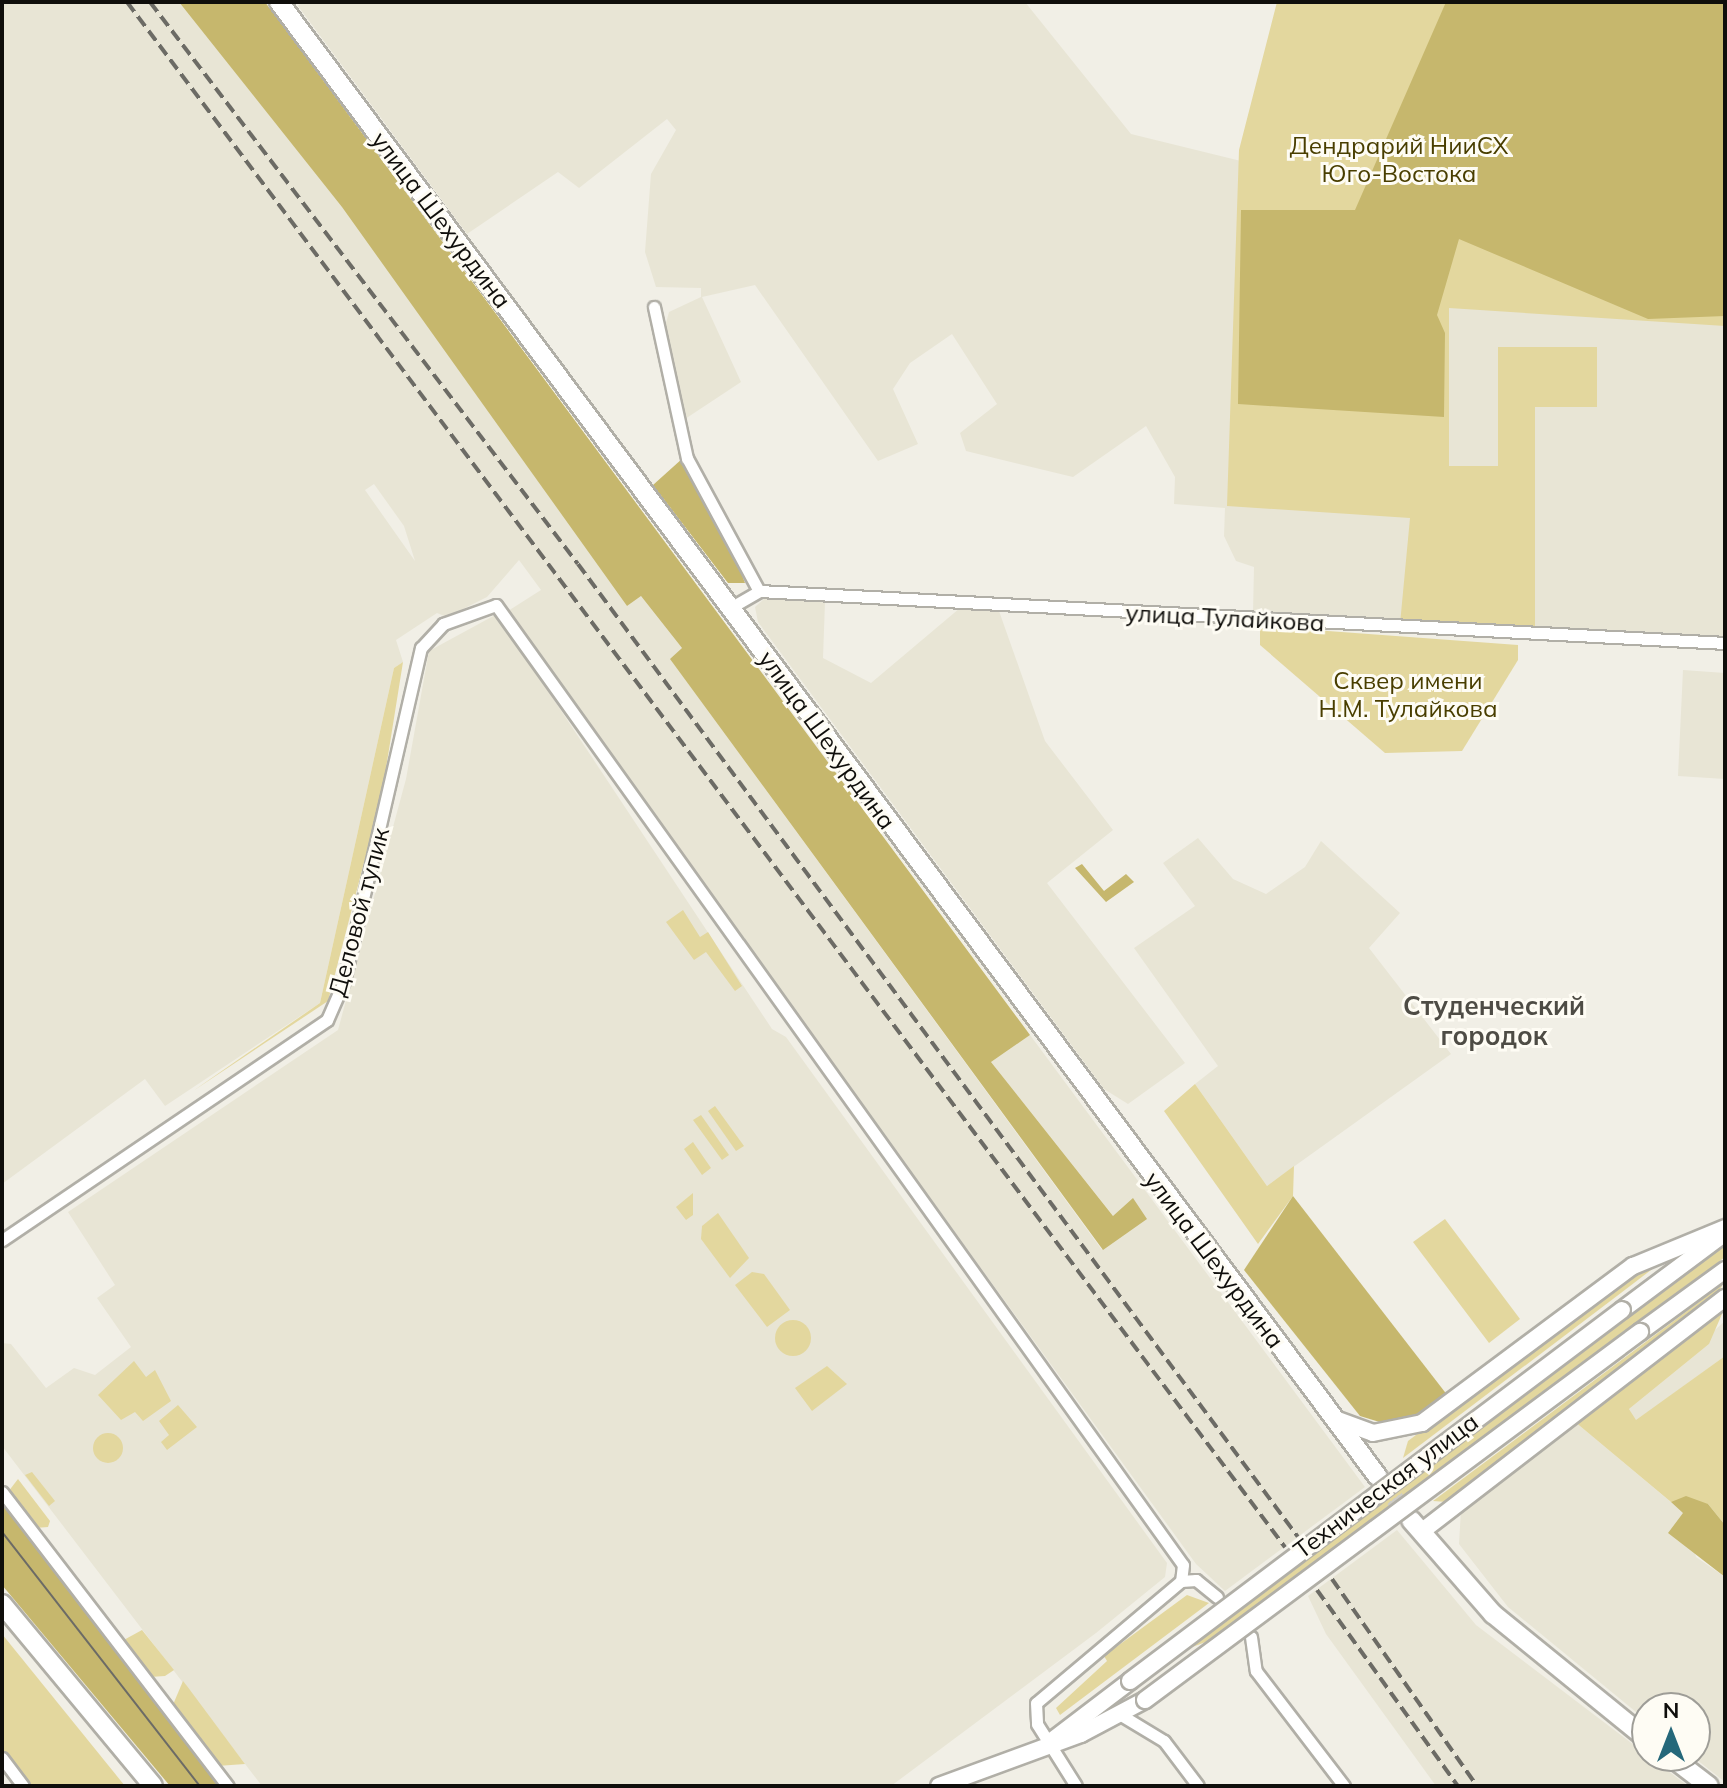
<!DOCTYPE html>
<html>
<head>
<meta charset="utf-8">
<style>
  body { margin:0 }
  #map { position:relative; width:1727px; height:1788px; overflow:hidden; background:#f1efe6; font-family:Mulish,sans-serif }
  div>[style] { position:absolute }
  .built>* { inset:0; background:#e8e5d5 }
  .green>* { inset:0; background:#e3d79e }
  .round { border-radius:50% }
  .forest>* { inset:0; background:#c6b76d }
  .primary-tunnel>* { height:18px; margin-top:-9px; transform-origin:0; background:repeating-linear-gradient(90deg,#cfcdc5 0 18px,transparent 0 27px) }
  .roads { filter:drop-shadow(2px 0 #b1afa7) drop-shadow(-2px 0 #b1afa7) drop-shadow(0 2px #b1afa7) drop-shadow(0 -2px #b1afa7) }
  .street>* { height:11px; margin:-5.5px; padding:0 5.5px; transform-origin:5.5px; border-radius:5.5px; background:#fff }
  .secondary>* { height:16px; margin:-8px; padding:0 8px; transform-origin:8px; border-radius:8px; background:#fff }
  .primary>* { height:18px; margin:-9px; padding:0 9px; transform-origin:9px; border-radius:9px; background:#fff }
  .tram>* { height:2px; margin:-1px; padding:0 1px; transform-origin:1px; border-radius:1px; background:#6c6b65 }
  .rail>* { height:4px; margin-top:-2px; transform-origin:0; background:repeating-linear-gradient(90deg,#6c6b65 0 12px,transparent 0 18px) }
  .bridges { filter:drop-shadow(2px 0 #b1afa7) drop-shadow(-2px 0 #b1afa7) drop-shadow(0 2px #b1afa7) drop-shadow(0 -2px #b1afa7) }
  .secondary-bridge>* { height:16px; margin:-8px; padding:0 8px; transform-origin:8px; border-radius:8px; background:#fff }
  span { translate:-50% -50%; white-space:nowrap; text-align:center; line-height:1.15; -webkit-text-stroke:6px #fefcf4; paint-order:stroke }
  .park-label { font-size:24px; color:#493e00 }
  .street-label { font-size:24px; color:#0f0e0b }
  .neighbourhood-label { font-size:26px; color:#4e4c45; font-weight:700 }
  .frame { position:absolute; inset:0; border:4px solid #0f0e0b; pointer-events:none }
  .north { position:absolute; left:1631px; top:1692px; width:80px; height:80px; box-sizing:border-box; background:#fefcf4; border:2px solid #9e9d97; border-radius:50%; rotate:0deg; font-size:22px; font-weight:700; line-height:32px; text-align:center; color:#0f0e0b }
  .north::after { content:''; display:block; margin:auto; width:28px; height:36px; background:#25687a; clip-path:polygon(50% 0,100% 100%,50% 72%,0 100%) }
</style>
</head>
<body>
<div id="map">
  <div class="built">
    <div style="clip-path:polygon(evenodd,2px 2px,179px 2px,342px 206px,627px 606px,641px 596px,682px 648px,671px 660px,1102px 1250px,1114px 1217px,991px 1062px,1030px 1035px,1365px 1487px,1225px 1591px,1196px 1564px,505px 613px,541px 590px,519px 560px,487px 597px,447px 617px,437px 613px,396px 640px,403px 662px,394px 668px,320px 1003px,165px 1106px,145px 1079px,2px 1184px,2px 2px,374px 484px,404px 526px,415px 561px,365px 490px,374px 484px)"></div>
    <div style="clip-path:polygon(303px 2px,1025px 2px,1131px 134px,1245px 162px,1445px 333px,1458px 238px,1725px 316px,1725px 638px,1253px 613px,1254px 567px,1236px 561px,1224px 536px,1225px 508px,1174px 504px,1175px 477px,1146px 426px,1073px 477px,966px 451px,960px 433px,997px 404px,952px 334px,910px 363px,893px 389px,918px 444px,878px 461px,755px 285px,702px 297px,741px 382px,682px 421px,663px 334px,669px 312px,701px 297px,701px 288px,656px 287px,645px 252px,651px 174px,676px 130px,667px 119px,579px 188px,558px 172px,467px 234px,298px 6px)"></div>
    <div style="clip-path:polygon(765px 598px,825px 602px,823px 658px,871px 683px,960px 608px,999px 611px,1045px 741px,1113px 830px,1047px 883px,1185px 1063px,1128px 1104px,1104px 1089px,758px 622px,755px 607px)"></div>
    <div style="clip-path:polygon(497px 614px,772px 1029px,786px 1037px,1167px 1563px,1165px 1577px,1096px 1633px,891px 1786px,262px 1786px,2px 1446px,2px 1343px,11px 1344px,46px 1388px,74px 1368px,95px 1375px,131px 1347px,97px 1298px,115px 1285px,68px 1212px,338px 1030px,406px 779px,429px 651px)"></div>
    <div style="clip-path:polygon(1683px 670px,1725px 673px,1725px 779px,1678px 776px)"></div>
    <div style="clip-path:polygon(1198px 838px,1233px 879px,1266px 894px,1305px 867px,1321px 841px,1400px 913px,1369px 948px,1451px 1054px,1267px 1186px,1195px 1084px,1218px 1066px,1134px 948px,1195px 906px,1163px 863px)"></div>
    <div style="clip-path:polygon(1725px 1321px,1725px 1356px,1636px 1421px,1629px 1409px,1709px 1344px,1707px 1337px)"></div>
    <div style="clip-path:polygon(1574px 1421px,1684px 1513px,1696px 1557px,1725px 1577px,1725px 1782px,1692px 1756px,1695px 1708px,1647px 1708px,1647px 1721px,1508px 1607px,1459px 1544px,1461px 1510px)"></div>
    <div style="clip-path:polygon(1397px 1530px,1476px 1625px,1688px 1786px,1436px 1786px,1326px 1634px,1308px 1596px)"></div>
  </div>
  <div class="green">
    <div style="clip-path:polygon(1277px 2px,1725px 2px,1725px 326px,1449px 308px,1449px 466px,1498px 466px,1498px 347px,1597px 347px,1597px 407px,1535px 407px,1535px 628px,1400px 624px,1410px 518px,1227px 506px,1239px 150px)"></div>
    <div style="clip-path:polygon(1260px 626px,1518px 645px,1518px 660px,1462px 751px,1385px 753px,1260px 645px)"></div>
    <div style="clip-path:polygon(403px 662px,382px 793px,328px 1001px,193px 1091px,320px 1003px,394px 668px)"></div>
    <div style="clip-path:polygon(683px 910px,700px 937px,708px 932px,742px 986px,735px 991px,706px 952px,694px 960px,666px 922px)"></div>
    <div style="clip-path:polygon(1195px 1084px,1267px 1186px,1294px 1166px,1293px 1196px,1258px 1244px,1164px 1111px)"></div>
    <div style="clip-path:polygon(715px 1106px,744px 1146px,736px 1151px,708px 1111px)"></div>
    <div style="clip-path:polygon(701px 1115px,729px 1155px,722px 1160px,693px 1120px)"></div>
    <div style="clip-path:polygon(693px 1142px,711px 1168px,702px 1175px,684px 1149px)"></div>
    <div style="clip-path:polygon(693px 1193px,693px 1215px,686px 1220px,676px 1207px)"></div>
    <div style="clip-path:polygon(718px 1213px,749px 1258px,730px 1278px,701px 1239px,702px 1226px)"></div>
    <div style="clip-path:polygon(1445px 1219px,1520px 1319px,1489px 1343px,1413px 1242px)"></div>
    <div style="clip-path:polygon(1725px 1240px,1725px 1257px,1635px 1326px,1219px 1637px,1187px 1649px)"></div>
    <div style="clip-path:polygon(1672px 1254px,1613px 1299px,1403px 1458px,1408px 1441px,1634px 1270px)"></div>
    <div style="clip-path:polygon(752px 1272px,764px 1274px,790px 1310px,767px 1327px,735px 1285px)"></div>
    <div style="clip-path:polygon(1723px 1284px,1715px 1298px,1447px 1502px,1433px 1501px)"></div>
    <div style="clip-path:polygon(1725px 1307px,1709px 1344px,1629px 1409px,1636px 1420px,1725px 1356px,1725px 1525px,1708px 1504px,1671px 1502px,1574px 1421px)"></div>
    <div class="round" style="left:775px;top:1320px;width:36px;height:36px"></div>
    <div style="clip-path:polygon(134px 1361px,146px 1377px,155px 1370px,171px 1401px,143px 1421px,135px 1412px,121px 1420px,98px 1395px)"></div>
    <div style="clip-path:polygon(827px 1366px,847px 1384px,812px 1411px,795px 1388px)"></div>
    <div style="clip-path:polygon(178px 1405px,197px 1427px,167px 1450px,161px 1442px,169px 1435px,159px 1421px)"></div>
    <div class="round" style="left:93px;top:1433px;width:30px;height:30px"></div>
    <div style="clip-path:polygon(32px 1472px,55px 1501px,49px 1506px,25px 1475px)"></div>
    <div style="clip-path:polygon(18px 1479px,50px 1521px,48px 1527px,35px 1528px,8px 1492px)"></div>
    <div style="clip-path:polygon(1187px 1595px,1209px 1603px,1060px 1715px,1056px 1708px,1107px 1661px,1104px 1656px)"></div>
    <div style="clip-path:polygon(142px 1630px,174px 1670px,165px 1676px,150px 1677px,122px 1641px)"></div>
    <div style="clip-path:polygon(2px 1634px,125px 1786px,29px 1786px,2px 1749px)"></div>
    <div style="clip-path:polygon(183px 1681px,187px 1686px,245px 1764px,217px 1766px,172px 1707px)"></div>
  </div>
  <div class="forest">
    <div style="clip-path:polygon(179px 2px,265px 2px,1030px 1035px,991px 1062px,1113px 1216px,1133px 1198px,1147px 1219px,1103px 1250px,670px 659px,682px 648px,641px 596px,627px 606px,342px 207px)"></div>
    <div style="clip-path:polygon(1446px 2px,1725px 2px,1725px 316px,1648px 319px,1459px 239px,1437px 315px,1445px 333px,1444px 417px,1238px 404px,1241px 210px,1355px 210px)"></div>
    <div style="clip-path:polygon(683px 458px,720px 516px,745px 583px,728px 583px,653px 485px)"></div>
    <div style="clip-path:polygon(1082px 864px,1104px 891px,1126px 874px,1134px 882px,1106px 902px,1075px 868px)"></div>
    <div style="clip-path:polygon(1293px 1196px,1448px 1396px,1421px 1418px,1386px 1424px,1360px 1416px,1244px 1270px)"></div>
    <div style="clip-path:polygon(1686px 1496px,1708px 1504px,1725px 1525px,1725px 1577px,1668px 1533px,1683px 1513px,1671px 1502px)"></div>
    <div style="clip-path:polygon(2px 1499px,219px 1786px,170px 1786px,2px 1585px)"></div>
  </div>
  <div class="primary-tunnel">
    <div style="left:1378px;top:1477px;width:54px;rotate:52.5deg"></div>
  </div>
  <div class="roads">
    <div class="street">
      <div style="left:654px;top:307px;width:155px;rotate:77.7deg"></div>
      <div style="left:687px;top:458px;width:151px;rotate:61.6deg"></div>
      <div style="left:730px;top:608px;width:34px;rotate:-30deg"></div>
      <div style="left:759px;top:591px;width:967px;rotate:3.08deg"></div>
      <div style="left:2px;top:1240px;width:392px;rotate:-34.1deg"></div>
      <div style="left:327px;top:1020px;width:43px;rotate:-66.4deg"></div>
      <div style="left:344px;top:981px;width:342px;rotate:-77deg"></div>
      <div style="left:421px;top:648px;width:33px;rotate:-47deg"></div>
      <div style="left:443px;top:624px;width:56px;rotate:-19.7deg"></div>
      <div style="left:496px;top:605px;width:1180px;rotate:54.41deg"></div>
      <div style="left:1183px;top:1565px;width:16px;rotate:97deg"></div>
      <div style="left:1181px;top:1581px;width:189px;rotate:139.9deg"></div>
      <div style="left:1036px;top:1703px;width:21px;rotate:87deg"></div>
      <div style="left:1037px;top:1724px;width:73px;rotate:57.8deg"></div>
      <div style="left:2px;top:1492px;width:371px;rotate:52.5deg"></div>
      <div style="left:1181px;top:1581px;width:15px;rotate:-4deg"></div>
      <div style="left:1196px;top:1580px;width:27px;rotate:39deg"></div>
      <div style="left:1251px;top:1637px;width:34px;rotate:82deg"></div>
      <div style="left:1256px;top:1671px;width:145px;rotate:52.6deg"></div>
      <div style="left:1121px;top:1715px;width:50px;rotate:31.2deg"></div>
      <div style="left:1164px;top:1741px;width:56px;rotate:52.9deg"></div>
      <div style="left:2px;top:1758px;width:35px;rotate:53deg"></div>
    </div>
    <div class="secondary">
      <div style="left:1622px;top:1310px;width:129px;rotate:-36.8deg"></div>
      <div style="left:1640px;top:1332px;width:105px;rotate:-36.1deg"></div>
      <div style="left:1335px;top:1419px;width:40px;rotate:20.2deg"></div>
      <div style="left:1373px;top:1433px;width:50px;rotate:-11.5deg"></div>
      <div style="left:1422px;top:1423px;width:263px;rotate:-36.7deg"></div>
      <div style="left:1633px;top:1266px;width:100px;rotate:-22.4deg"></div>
      <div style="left:1421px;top:1532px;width:384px;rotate:-37.6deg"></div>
      <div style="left:1054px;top:1739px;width:96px;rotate:-37.3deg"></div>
      <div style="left:939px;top:1786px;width:151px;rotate:-20.1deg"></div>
      <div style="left:1081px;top:1734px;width:72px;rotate:-28deg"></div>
    </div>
    <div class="primary">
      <div style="left:279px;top:2px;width:1839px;rotate:53.31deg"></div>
      <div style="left:1411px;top:1520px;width:125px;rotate:48.9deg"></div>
      <div style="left:1493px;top:1614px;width:198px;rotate:39.1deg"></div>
      <div style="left:2px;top:1604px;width:236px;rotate:50.3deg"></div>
      <div style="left:1670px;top:1756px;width:49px;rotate:37.6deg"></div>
    </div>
  </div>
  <div class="tram">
    <div style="left:2px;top:1532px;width:322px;rotate:52.1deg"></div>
  </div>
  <div class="rail">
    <div style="left:127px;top:2px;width:1931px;rotate:53.15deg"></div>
    <div style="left:150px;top:2px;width:706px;rotate:52.71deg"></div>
    <div style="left:578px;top:564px;width:1210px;rotate:53.5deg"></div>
    <div style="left:1332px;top:1579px;width:253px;rotate:55deg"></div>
    <div style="left:1317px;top:1590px;width:241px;rotate:54.3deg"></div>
  </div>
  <div class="bridges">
    <div class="secondary-bridge">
      <div style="left:1130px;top:1681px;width:616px;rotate:-37.02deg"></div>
      <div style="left:1145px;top:1700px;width:617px;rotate:-36.63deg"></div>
    </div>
  </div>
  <div class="park-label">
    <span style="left:1399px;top:160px">Дендрарий НииСХ<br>Юго-Востока</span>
    <span style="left:1408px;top:695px">Сквер имени<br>Н.М. Тулайкова</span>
  </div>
  <div class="street-label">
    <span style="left:441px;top:220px;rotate:53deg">улица Шехурдина</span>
    <span style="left:1225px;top:618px;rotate:3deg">улица Тулайкова</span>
    <span style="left:827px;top:740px;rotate:54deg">улица Шехурдина</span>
    <span style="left:359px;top:912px;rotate:-75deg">Деловой тупик</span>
    <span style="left:1214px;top:1260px;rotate:53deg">улица Шехурдина</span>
    <span style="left:1386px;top:1486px;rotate:-37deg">Техническая улица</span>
  </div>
  <div class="neighbourhood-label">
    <span style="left:1494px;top:1021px">Студенческий<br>городок</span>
  </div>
  <div class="frame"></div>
  <div class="north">N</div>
</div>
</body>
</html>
